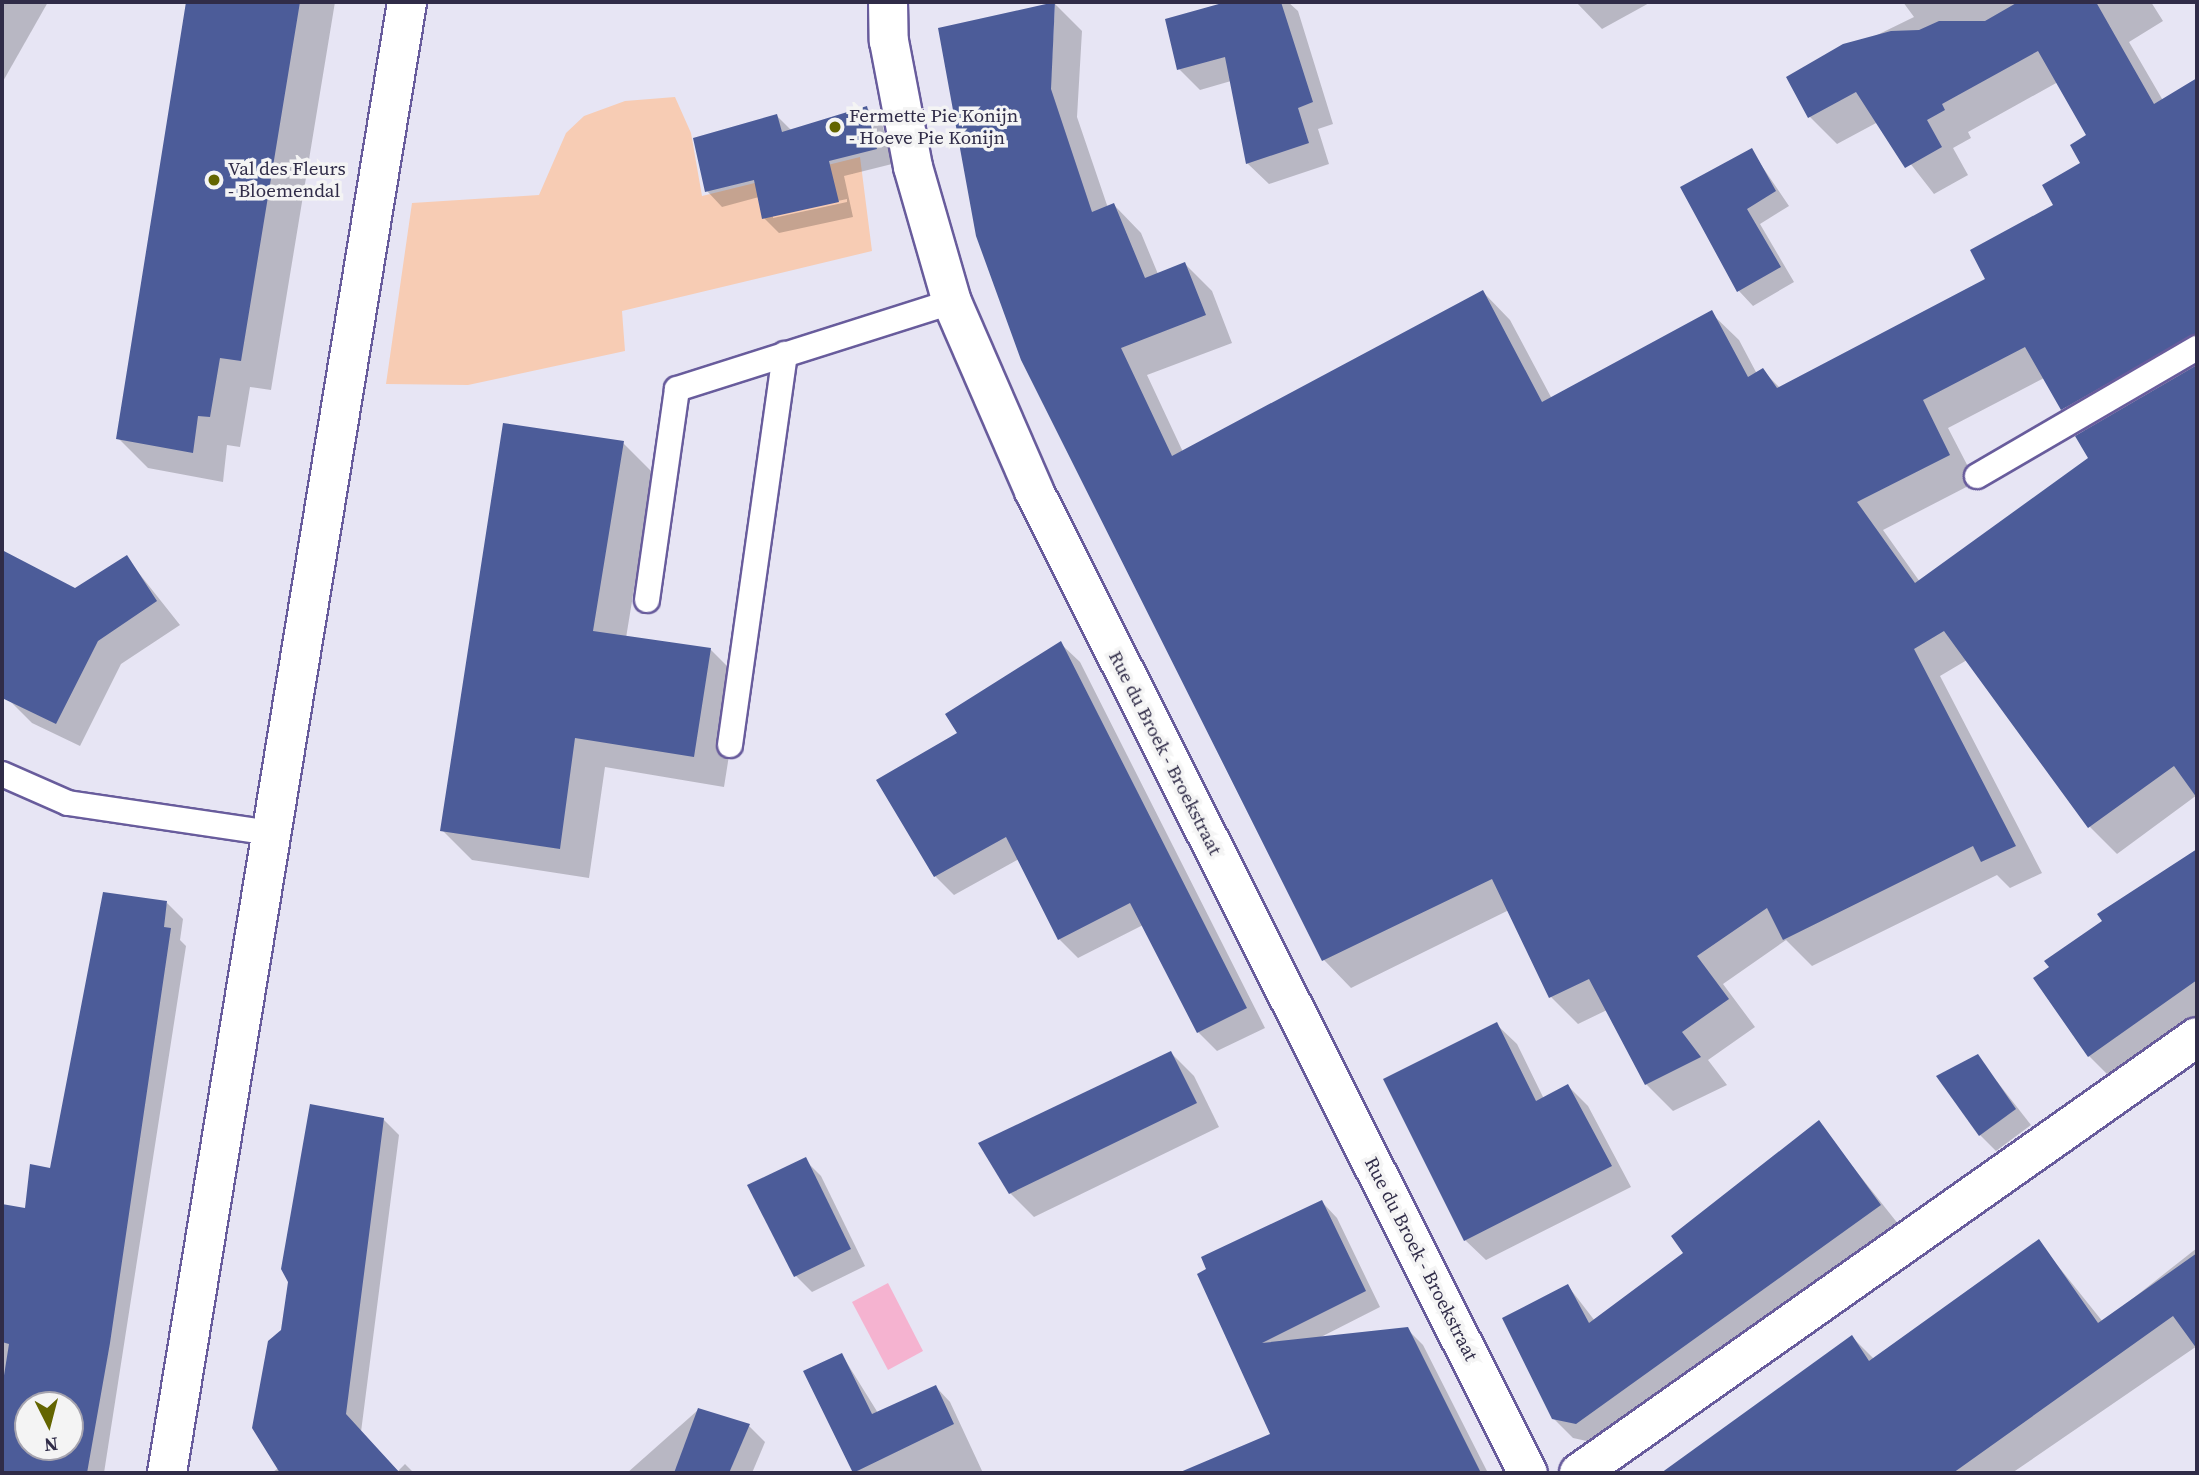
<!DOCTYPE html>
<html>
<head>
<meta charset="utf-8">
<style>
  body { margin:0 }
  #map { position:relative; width:2199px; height:1475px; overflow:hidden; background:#e7e5f4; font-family:"Source Serif 4",serif }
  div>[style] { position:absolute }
  .green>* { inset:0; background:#f7ccb4 }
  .water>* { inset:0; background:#f5b3d0 }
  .shadow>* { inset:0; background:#0003 }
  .building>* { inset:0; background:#4c5c99 }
  .roads { filter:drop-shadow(2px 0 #685c9c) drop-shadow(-2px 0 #685c9c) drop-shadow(0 2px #685c9c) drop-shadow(0 -2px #685c9c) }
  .service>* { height:24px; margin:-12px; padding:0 12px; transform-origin:12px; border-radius:12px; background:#fff }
  .minor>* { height:38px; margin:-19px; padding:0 19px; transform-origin:19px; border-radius:19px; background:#fff }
  .dots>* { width:19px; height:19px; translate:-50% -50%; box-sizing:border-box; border:4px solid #f4f4f4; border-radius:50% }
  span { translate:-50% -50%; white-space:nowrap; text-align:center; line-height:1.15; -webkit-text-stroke:7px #f4f4f4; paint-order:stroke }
  .poi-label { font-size:19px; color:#302c48 }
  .left { translate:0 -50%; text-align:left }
  .street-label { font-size:19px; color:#302c48 }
  .frame { position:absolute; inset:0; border:4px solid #302c48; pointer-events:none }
  .north { position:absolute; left:14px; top:1391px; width:70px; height:70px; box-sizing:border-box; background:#f4f4f4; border:2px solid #a6a4af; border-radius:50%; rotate:174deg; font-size:19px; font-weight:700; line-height:28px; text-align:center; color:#302c48 }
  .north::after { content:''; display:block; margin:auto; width:24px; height:32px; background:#636500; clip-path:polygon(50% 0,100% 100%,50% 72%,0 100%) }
</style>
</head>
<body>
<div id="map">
  <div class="green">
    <div style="clip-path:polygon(675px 97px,691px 133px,702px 196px,860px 157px,872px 251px,622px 311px,625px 351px,468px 385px,386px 384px,412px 203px,539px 195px,566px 133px,584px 116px,625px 101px)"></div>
  </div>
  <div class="water">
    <div style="clip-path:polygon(888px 1283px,923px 1351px,888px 1370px,852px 1302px)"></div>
  </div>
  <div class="shadow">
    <div style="clip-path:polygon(2px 2px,48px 2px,2px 83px)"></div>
    <div style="clip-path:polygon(187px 2px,335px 2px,271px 390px,250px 387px,240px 447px,227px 445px,223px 482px,148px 468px,118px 438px)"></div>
    <div style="clip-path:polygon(1233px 2px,1288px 2px,1298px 11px,1333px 124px,1318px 129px,1329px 164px,1269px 184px,1247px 163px,1231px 81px,1200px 90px,1179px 69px,1167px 20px)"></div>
    <div style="clip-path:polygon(1576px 2px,1651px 2px,1602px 29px)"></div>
    <div style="clip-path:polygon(evenodd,1903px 2px,2151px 2px,2163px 21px,2129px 42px,2165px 104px,2156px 113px,2197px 159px,2197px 795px,2117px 854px,2090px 827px,1967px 660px,1940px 676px,2042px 873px,2010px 888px,1997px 875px,1812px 966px,1786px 940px,1723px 984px,1755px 1027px,1708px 1060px,1727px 1085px,1673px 1111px,1646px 1084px,1607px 1010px,1578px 1024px,1551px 997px,1509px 910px,1351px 988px,1324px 960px,1034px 380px,1055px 4px,1082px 31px,1077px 117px,1108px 208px,1114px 205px,1141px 233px,1158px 274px,1185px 264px,1212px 291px,1232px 343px,1147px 375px,1183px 452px,1483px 292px,1510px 320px,1552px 399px,1711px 313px,1739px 340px,1757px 374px,1763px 371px,1780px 388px,1988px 280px,2056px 206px,2082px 164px,2089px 136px,2058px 82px,1968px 132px,1971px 138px,1953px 148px,1968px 175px,1934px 194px,1878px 122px,1837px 144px,1810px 117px,1789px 78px,1914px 17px,1903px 2px,2044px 378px,2085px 432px,2090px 458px,1920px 582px,1883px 530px,1976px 482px,1948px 428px,2044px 378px)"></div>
    <div style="clip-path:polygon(evenodd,867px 108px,882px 123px,892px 164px,844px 176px,853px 217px,779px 233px,764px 218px,759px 197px,722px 207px,707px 191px,777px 116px,792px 131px,867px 108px,847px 199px,847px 202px,773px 218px,773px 215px,847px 199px)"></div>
    <div style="clip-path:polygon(1751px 150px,1789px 206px,1760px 224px,1794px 282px,1753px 306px,1739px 291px)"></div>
    <div style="clip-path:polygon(623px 443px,653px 473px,626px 638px,711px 650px,741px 680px,724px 787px,605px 767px,589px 878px,472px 860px,442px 830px)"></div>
    <div style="clip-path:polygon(2px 552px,75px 590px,126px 557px,180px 625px,121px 664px,80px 746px,32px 723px,2px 693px)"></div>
    <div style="clip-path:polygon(1061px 644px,1080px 662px,1265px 1028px,1217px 1051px,1198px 1032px,1143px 925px,1078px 958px,1059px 939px,1019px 859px,954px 895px,935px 876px,959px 733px)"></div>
    <div style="clip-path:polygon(2197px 850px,2197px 1025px,2116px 1083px,2089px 1056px,2104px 921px,2099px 915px)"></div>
    <div style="clip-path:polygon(evenodd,167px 903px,183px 919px,180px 940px,186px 946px,104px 1473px,2px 1473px,4px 1206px,27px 1210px,51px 1170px,167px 903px,28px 1405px,70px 1405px,70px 1447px,28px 1447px,28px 1405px)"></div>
    <div style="clip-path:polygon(1496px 1024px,1517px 1044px,1544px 1099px,1568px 1086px,1588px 1106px,1631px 1187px,1486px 1260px,1465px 1240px)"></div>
    <div style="clip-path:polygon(1171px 1053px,1194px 1076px,1219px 1127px,1034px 1217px,1010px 1193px)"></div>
    <div style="clip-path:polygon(1977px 1056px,2031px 1125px,1996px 1151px,1980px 1135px)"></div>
    <div style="clip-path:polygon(383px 1119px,399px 1135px,361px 1432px,398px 1471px,405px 1464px,414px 1473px,271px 1473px,279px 1468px,283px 1331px)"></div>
    <div style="clip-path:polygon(1818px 1123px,1899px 1225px,1596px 1443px,1573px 1438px,1553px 1418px,1568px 1286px,1595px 1321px,1686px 1253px)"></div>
    <div style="clip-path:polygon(805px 1160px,821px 1176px,865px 1266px,812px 1292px,796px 1276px)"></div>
    <div style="clip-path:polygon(1322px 1202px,1337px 1218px,1380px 1307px,1317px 1339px,1407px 1329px,1423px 1345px,1488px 1473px,1211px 1473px,1273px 1435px,1199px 1275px)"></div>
    <div style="clip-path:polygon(2038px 1241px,2103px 1322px,2197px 1248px,2197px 1346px,2012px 1473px,1663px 1473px,1852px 1337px,1874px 1359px)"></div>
    <div style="clip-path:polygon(842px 1355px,878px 1413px,936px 1387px,950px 1402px,983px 1473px,859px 1473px,806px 1372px)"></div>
    <div style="clip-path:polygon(698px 1410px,749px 1426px,765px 1442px,752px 1473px,627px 1473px)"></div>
  </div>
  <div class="building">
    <div style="clip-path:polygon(186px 2px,300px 2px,241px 361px,220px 358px,210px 417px,198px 416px,193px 453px,116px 439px)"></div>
    <div style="clip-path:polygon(1055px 2px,1051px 89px,1092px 212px,1114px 203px,1145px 278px,1185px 262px,1206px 315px,1121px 348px,1172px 456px,1483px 290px,1542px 402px,1712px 310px,1748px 377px,1763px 368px,1777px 388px,1985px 279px,1970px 250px,2053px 205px,2042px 185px,2080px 163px,2070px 145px,2086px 135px,2038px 51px,1942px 104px,1945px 110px,1927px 120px,1942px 147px,1905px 168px,1856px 92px,1808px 118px,1786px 77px,1843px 44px,1891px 31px,1919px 30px,1939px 21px,1985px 21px,2018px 2px,2096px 2px,2154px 104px,2197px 78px,2197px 333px,2061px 410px,2025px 347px,1923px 400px,1950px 455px,1857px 502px,1915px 583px,2088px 458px,2075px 436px,2197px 365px,2197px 798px,2174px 766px,2088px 828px,1944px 631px,1914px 649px,2016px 846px,1981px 862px,1973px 846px,1783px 940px,1767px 908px,1697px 956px,1729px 999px,1682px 1032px,1701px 1057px,1645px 1085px,1589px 979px,1549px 998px,1492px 879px,1322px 961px,1021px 360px,976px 236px,938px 28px)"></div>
    <div style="clip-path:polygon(1226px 2px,1281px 2px,1313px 102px,1298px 108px,1309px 143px,1246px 164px,1225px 57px,1177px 70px,1165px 19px)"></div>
    <div style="clip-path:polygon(867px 106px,877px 149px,829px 161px,839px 202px,762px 219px,754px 180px,705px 192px,693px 138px,777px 114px,782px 132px)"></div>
    <div style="clip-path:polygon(1752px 148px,1776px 191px,1747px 209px,1781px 267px,1737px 292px,1680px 187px)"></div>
    <div style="clip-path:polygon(503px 423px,624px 441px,593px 631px,711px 648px,694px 757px,575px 738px,560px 849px,440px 831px)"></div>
    <div style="clip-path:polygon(2px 550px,75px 588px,127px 555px,157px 601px,98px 641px,56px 724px,2px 698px)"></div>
    <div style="clip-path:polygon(1061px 641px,1247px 1008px,1197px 1033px,1130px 903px,1058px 940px,1006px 837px,934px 877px,876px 780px,957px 733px,945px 714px)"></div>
    <div style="clip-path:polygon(2197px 849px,2197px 980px,2088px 1057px,2033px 978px,2049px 967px,2044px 961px,2102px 921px,2097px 914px)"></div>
    <div style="clip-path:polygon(evenodd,103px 892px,167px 901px,164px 927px,171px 928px,110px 1343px,87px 1473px,2px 1473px,2px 1388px,9px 1344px,2px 1342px,2px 1204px,25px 1208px,30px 1164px,50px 1168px,103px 892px,28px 1405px,70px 1405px,70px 1447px,28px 1447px,28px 1405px)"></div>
    <div style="clip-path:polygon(1497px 1022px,1536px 1101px,1568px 1084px,1612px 1166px,1464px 1241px,1383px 1079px)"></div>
    <div style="clip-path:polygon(1171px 1051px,1197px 1103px,1009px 1194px,978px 1143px)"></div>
    <div style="clip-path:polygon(1978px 1054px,2016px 1109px,1979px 1136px,1936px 1076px)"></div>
    <div style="clip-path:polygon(310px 1104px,384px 1118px,346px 1414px,400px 1473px,280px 1473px,252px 1428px,268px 1341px,281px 1330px,288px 1282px,281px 1269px)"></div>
    <div style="clip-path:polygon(1819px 1120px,1881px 1205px,1576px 1424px,1552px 1419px,1502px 1318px,1568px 1284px,1589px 1323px,1683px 1253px,1671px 1236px)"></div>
    <div style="clip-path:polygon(806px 1157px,851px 1249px,794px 1277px,747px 1185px)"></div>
    <div style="clip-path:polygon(1322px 1200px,1366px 1291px,1262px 1343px,1408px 1327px,1481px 1473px,1178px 1473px,1270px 1434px,1197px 1274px,1206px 1269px,1201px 1257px)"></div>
    <div style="clip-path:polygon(2039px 1239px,2098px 1323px,2197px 1253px,2197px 1349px,2173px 1316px,1953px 1473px,1661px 1473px,1852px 1335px,1869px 1361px)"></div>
    <div style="clip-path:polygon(842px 1353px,872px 1414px,936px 1385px,954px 1424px,853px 1473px,803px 1371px)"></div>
    <div style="clip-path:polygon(698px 1408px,750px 1424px,729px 1473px,674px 1473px)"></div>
  </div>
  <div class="roads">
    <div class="service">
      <div style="left:1977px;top:476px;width:255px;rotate:-30.2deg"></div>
      <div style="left:647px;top:600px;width:213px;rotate:-81.9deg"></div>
      <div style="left:677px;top:389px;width:288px;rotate:-17.6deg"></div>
      <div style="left:730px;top:745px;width:395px;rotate:-82deg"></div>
      <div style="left:2px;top:774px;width:72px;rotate:23.7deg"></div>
      <div style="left:68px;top:803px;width:206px;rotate:8.4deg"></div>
    </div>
    <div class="minor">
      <div style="left:888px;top:2px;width:39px;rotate:89deg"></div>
      <div style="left:889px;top:41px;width:128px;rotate:79.2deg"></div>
      <div style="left:913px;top:167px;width:141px;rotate:73.9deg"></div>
      <div style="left:952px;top:302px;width:206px;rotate:66.5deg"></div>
      <div style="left:1034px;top:491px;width:1099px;rotate:63.3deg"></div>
      <div style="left:167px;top:1473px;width:1490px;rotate:-80.73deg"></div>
      <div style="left:1579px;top:1473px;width:756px;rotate:-35.2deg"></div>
    </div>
  </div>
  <div class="dots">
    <div style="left:835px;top:127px;background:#636500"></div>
    <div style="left:214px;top:180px;background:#636500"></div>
  </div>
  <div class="poi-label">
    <span class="left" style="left:849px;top:127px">Fermette Pie Konijn<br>- Hoeve Pie Konijn</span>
    <span class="left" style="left:228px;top:180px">Val des Fleurs<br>- Bloemendal</span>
  </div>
  <div class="street-label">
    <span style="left:1165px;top:753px;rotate:63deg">Rue du Broek - Broekstraat</span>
    <span style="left:1421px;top:1259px;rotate:63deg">Rue du Broek - Broekstraat</span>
  </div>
  <div class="frame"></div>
  <div class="north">N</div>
</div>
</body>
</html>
